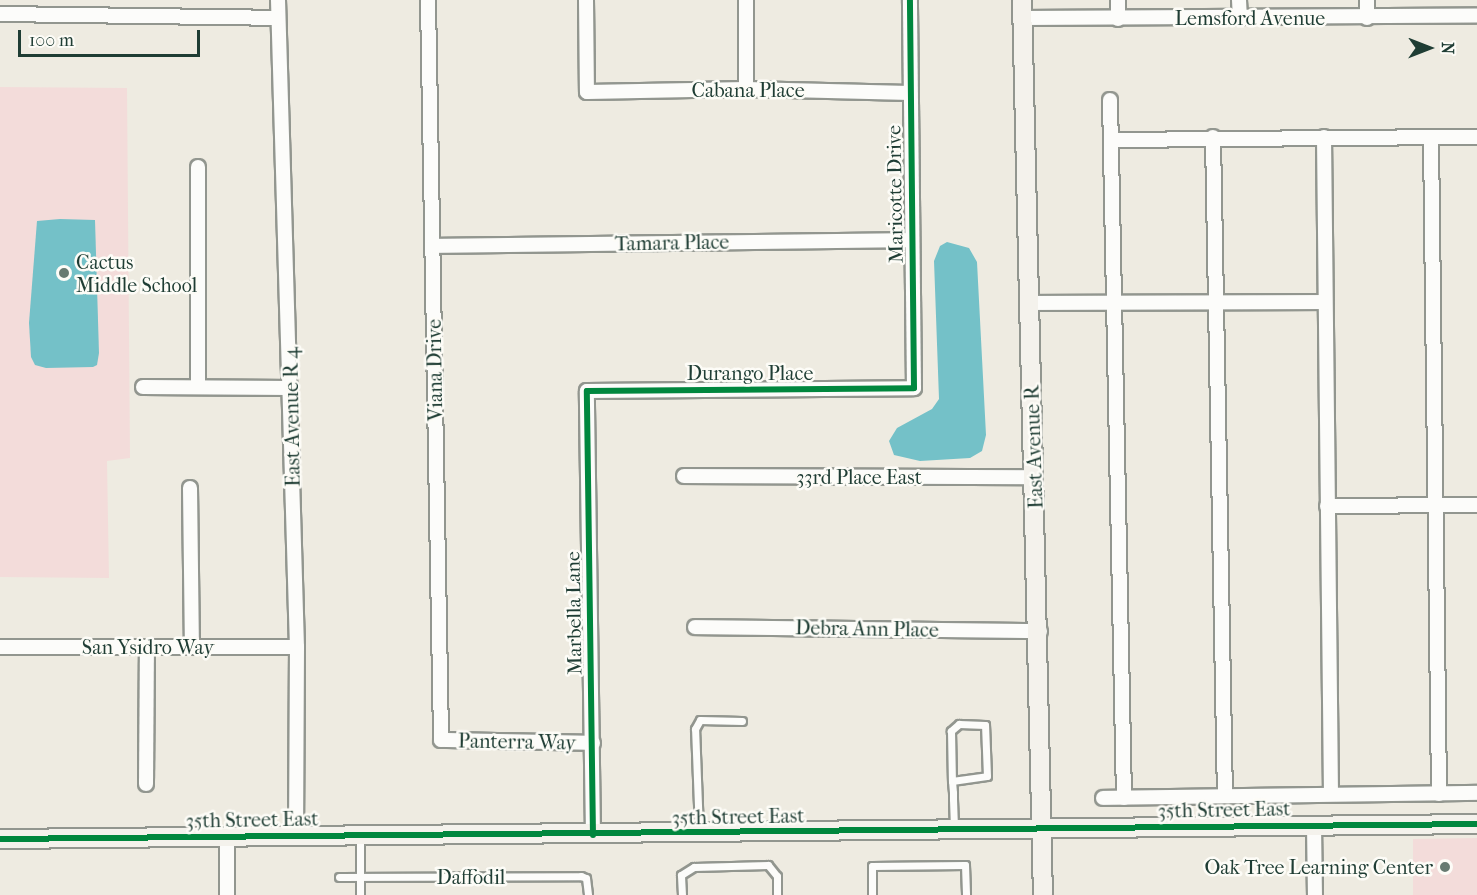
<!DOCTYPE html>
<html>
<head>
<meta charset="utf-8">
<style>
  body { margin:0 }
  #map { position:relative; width:1477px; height:895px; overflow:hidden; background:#eeebe1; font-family:"IM FELL French Canon",serif }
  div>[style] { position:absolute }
  .built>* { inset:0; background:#f3dcda }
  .water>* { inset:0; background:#74c1c8 }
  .roads { filter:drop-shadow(2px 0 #92968f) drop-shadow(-2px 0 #92968f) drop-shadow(0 2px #92968f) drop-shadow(0 -2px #92968f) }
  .lane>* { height:7px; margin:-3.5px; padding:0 3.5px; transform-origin:3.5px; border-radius:3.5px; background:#fcfcfa }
  .street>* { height:14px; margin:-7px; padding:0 7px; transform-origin:7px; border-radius:7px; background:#fcfcfa }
  .secondary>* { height:18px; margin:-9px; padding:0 9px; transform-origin:9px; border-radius:9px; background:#f4f2ec }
  .cycleway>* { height:6px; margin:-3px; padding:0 3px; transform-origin:3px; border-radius:3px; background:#00873e }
  .dots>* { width:16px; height:16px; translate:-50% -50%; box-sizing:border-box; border:3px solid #fdfcf7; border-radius:50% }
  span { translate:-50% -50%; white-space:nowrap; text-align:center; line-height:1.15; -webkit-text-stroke:5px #fdfcf7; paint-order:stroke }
  .street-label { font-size:20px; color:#1f3d34 }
  .poi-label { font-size:20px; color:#1f3d34 }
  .left { translate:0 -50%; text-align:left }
  .right { translate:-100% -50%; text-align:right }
  .north { position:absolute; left:1399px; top:18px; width:60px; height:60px; -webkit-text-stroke:4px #fdfcf7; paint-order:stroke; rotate:90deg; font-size:16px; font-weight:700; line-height:24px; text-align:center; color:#1f3d34 }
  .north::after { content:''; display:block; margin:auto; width:21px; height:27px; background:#1f3d34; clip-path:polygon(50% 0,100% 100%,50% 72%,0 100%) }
  .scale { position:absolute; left:18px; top:30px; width:182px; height:27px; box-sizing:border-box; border:3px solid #1f3d34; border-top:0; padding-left:8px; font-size:18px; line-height:21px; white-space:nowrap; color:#1f3d34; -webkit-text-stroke:4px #fdfcf7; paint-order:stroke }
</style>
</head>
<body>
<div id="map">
  <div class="built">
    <div style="clip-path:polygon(0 87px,127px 88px,130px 458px,107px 461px,109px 578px,0 577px)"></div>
    <div style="clip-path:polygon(1477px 838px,1477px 895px,1413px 895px,1413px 839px)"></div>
  </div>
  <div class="water">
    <div style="clip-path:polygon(60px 219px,95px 220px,99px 353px,97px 365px,93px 367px,46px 368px,35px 365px,31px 357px,29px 323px,37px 221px)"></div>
    <div style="clip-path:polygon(947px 242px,969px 248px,977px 262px,986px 435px,982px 451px,970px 458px,920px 461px,894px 455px,889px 441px,897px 428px,932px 409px,939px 399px,934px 261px,940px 246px)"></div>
  </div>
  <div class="roads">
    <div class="lane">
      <div style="left:952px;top:781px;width:35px;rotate:-8deg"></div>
      <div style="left:987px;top:776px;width:51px;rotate:-92.2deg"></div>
      <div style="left:985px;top:725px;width:26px;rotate:-178deg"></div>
      <div style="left:959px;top:724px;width:11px;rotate:139deg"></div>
      <div style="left:951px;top:731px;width:50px;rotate:88.9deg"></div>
      <div style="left:952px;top:781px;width:12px;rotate:85deg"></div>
      <div style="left:953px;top:793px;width:6px;rotate:90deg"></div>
      <div style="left:953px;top:799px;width:29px;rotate:88deg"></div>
      <div style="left:699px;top:831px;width:102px;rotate:-92.2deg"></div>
      <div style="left:695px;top:729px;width:10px;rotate:-61deg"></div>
      <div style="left:700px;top:720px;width:42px;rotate:1.4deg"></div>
      <div style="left:339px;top:877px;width:242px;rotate:-0.2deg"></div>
      <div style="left:581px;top:876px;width:5px;rotate:22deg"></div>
      <div style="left:586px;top:878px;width:17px;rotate:83deg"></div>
      <div style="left:360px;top:895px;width:57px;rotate:-90deg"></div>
      <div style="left:682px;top:895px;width:20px;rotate:-93deg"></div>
      <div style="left:681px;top:875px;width:15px;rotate:-32deg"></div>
      <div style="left:694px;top:867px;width:74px;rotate:-1.5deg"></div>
      <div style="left:768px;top:865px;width:14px;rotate:51deg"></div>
      <div style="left:777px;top:876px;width:19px;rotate:90deg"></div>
      <div style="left:872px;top:895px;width:29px;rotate:-90deg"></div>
      <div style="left:872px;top:866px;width:93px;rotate:-0.6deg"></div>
      <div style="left:965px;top:865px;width:30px;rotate:88deg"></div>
    </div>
    <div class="street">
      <div style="left:278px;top:0;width:647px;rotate:88.32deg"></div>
      <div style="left:297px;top:647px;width:187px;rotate:90.3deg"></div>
      <div style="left:428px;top:0;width:740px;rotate:88.99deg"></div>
      <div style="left:441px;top:740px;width:152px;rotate:1.1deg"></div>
      <div style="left:586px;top:0;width:92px;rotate:89.4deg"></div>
      <div style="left:587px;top:92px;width:159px;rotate:-1.1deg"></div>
      <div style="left:746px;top:89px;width:164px;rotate:1.4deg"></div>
      <div style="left:746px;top:0;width:89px;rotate:90deg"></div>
      <div style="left:1118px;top:0;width:19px;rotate:90deg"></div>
      <div style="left:1239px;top:0;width:18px;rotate:87deg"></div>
      <div style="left:1367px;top:0;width:18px;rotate:90deg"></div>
      <div style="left:0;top:14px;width:278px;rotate:0.8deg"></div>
      <div style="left:1022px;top:18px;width:455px;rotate:-0.3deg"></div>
      <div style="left:1110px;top:100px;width:698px;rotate:88.85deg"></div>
      <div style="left:1213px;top:137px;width:659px;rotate:88.96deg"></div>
      <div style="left:1324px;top:137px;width:657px;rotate:89.39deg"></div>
      <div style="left:1431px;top:138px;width:656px;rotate:89.3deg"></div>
      <div style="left:1111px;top:140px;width:366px;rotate:-0.5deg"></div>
      <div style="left:433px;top:246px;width:479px;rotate:-0.7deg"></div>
      <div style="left:1029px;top:303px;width:296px;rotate:-0.2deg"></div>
      <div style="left:143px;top:387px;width:148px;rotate:0.4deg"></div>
      <div style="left:198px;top:387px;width:220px;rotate:-90deg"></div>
      <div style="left:684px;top:476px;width:351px;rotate:0.2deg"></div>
      <div style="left:190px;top:488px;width:159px;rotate:89.3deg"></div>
      <div style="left:1327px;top:506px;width:150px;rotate:-0.4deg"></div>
      <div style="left:695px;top:627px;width:345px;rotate:0.7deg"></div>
      <div style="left:0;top:647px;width:297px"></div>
      <div style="left:146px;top:784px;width:135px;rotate:-89.6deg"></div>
      <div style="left:1103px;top:798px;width:374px;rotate:-0.8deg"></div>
      <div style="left:1314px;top:825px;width:70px;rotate:89.2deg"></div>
      <div style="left:593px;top:835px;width:444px;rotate:-90.8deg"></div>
      <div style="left:587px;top:391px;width:327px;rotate:-0.5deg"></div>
      <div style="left:914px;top:388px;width:388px;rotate:-90.6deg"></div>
      <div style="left:227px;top:838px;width:57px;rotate:90deg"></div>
    </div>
    <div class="secondary">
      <div style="left:1022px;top:0;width:895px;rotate:88.66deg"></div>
      <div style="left:0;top:839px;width:1477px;rotate:-0.58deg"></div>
    </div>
  </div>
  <div class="cycleway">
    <div style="left:593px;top:835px;width:444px;rotate:-90.8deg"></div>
    <div style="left:587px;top:391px;width:327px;rotate:-0.5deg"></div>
    <div style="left:914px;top:388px;width:388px;rotate:-90.6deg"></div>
    <div style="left:0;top:839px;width:1477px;rotate:-0.58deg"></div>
  </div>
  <div class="dots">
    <div style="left:64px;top:273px;background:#677a71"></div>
    <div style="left:1445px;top:867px;background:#677a71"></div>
  </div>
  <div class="street-label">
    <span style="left:1250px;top:18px">Lemsford Avenue</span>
    <span style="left:748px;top:90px">Cabana Place</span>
    <span style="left:895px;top:194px;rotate:-91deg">Maricotte Drive</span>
    <span style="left:672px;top:243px;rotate:-1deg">Tamara Place</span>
    <span style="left:435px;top:370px;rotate:-91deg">Viana Drive</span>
    <span style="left:750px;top:373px">Durango Place</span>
    <span style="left:292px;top:417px;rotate:-91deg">East Avenue R 4</span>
    <span style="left:1034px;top:447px;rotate:-92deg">East Avenue R</span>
    <span style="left:859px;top:477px">33rd Place East</span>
    <span style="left:574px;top:613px;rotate:-91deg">Marbella Lane</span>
    <span style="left:867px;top:629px;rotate:1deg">Debra Ann Place</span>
    <span style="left:148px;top:647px">San Ysidro Way</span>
    <span style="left:517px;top:742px;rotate:1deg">Panterra Way</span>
    <span style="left:1224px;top:810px;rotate:-1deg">35th Street East</span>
    <span style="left:738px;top:817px;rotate:-1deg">35th Street East</span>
    <span style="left:252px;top:820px;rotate:-1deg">35th Street East</span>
    <span style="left:471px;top:877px">Daffodil</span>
  </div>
  <div class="poi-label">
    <span class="left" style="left:76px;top:274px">Cactus<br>Middle School</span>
    <span class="right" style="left:1433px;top:867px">Oak Tree Learning Center</span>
  </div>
  <div class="north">N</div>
  <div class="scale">100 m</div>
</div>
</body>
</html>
